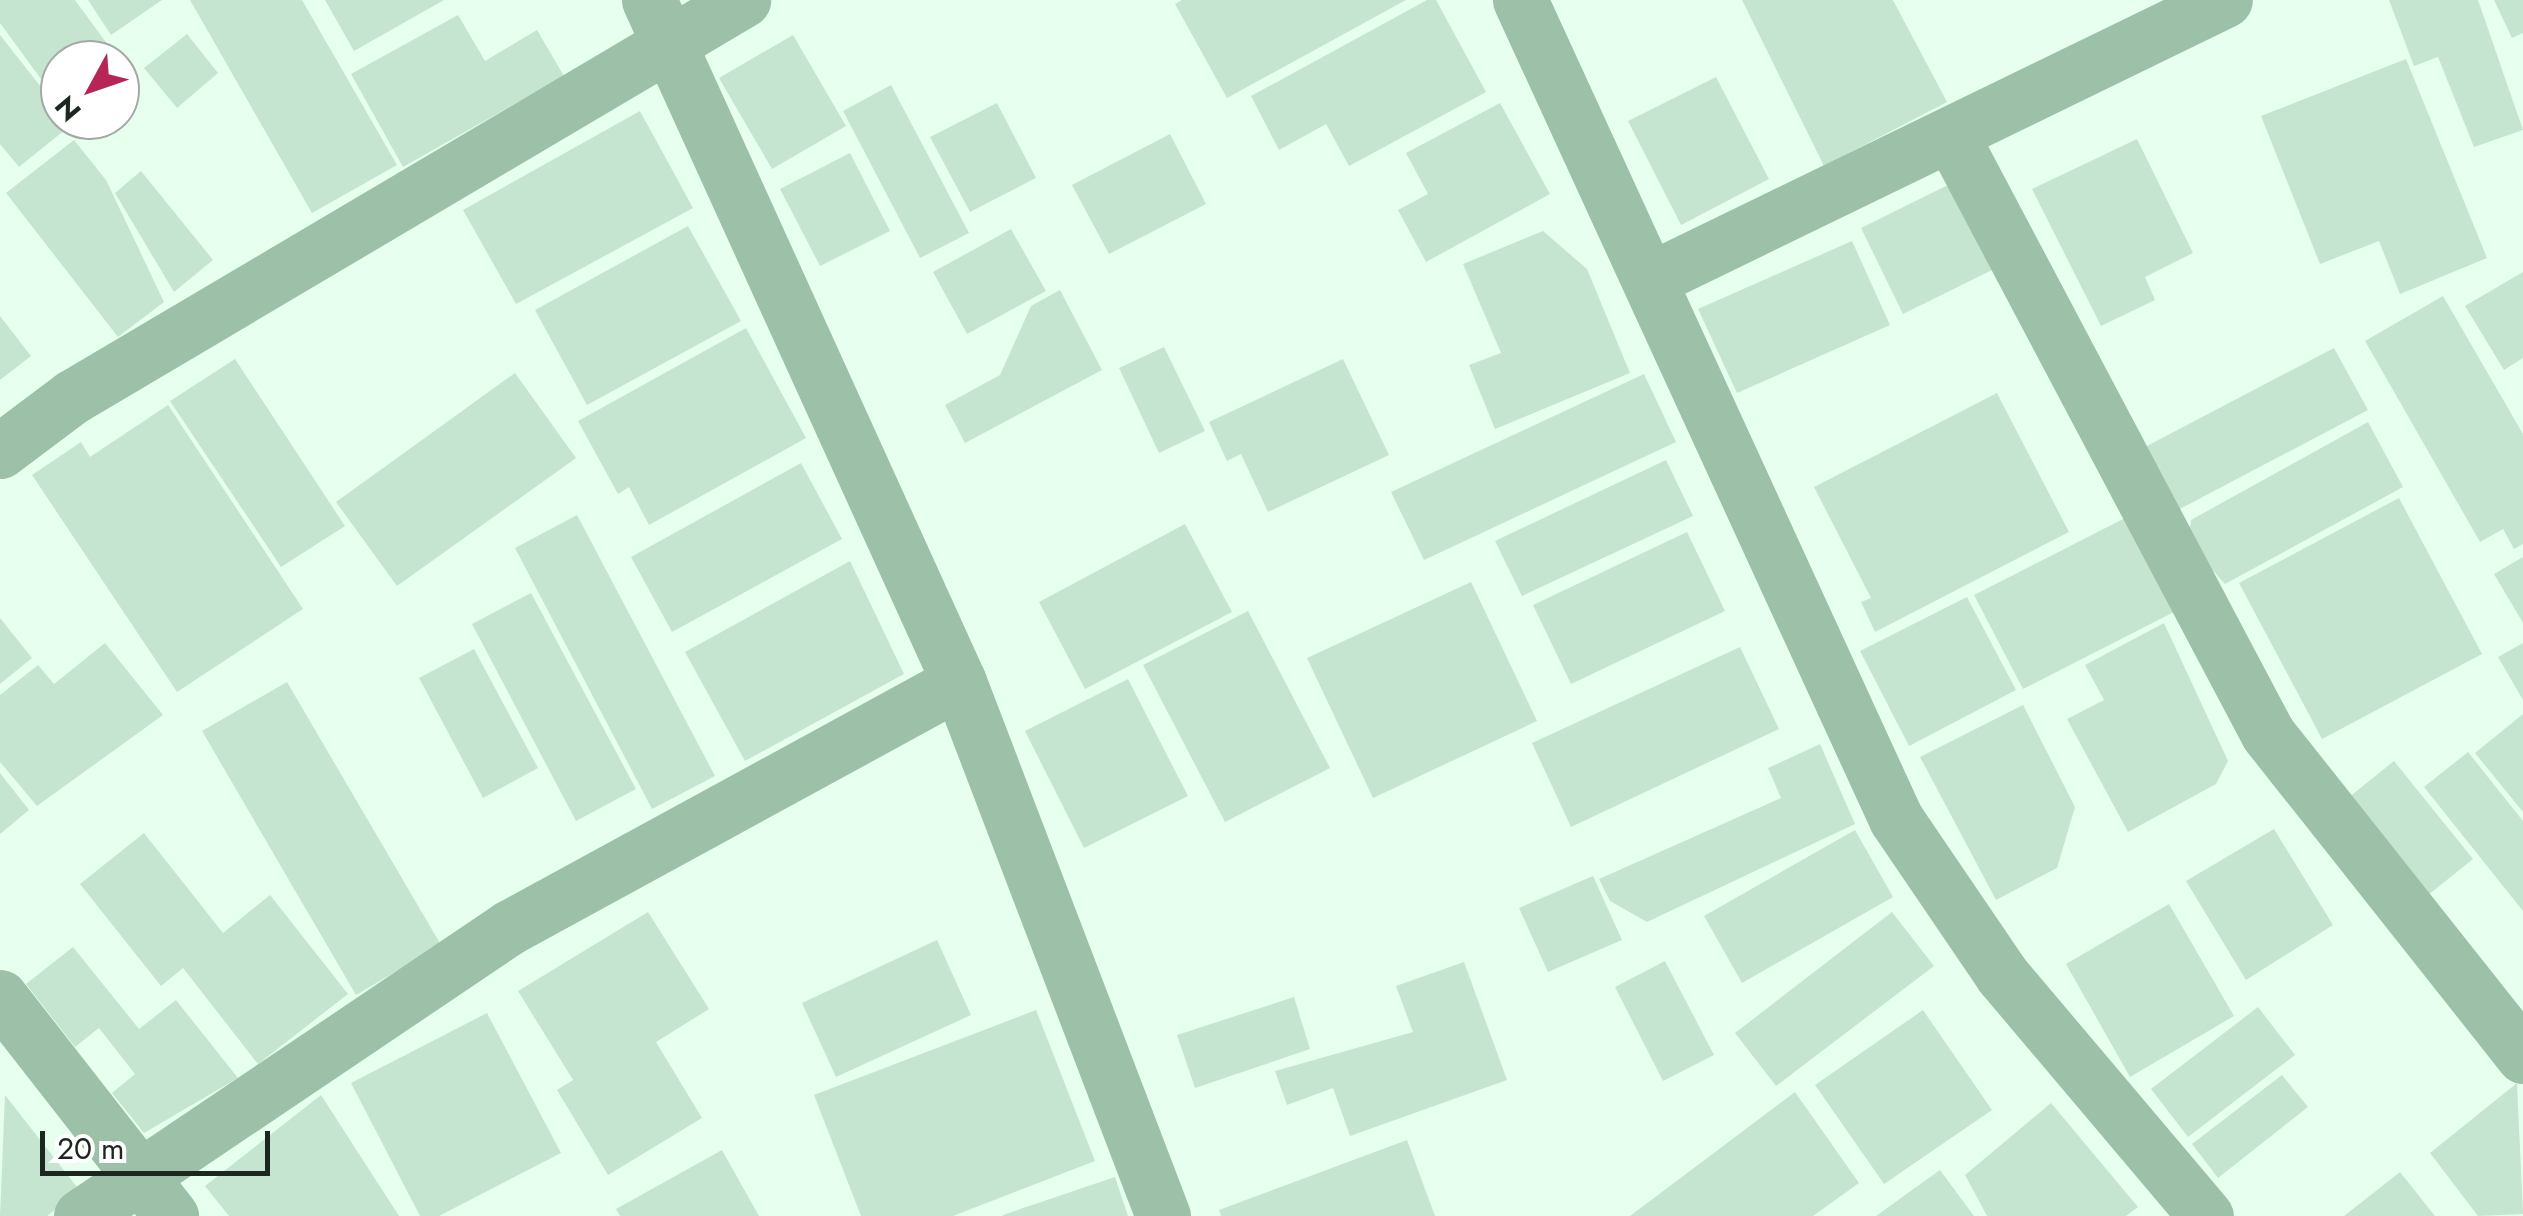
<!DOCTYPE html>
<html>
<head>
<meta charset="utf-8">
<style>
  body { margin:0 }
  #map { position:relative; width:2523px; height:1216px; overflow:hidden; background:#e6ffee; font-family:Jost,sans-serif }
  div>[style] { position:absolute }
  .building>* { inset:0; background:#c6e5d0 }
  .minor>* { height:55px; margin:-27.5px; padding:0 27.5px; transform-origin:27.5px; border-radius:27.5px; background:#9cc0a8 }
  span { translate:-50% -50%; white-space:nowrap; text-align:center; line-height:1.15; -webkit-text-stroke:8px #fff; paint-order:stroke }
  .north { position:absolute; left:40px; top:40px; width:100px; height:100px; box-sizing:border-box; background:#fff; border:2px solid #a4a9a5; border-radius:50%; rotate:230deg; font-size:28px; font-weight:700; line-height:40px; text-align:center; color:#1b271f }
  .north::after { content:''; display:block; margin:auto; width:35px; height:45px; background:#b52657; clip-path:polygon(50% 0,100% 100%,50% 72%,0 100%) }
  .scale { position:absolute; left:40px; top:1131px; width:230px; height:45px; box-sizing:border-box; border:5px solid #1b271f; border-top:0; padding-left:12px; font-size:30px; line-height:35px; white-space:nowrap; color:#1b271f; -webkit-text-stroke:8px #fff; paint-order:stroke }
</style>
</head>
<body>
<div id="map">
  <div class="building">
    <div style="clip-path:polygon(0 0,75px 0,119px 60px,60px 60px,60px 105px,0 23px)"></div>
    <div style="clip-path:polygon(88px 0,162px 0,111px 35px)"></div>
    <div style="clip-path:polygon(190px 0,302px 0,397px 165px,312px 213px)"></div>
    <div style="clip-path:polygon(325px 0,444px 0,354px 51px)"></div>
    <div style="clip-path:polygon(1182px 0,1406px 0,1227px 98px,1175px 4px)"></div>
    <div style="clip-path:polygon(1427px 0,1436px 0,1486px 92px,1349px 166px,1326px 124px,1279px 150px,1251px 96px)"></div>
    <div style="clip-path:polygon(1742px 0,1893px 0,1947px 102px,1824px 166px)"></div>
    <div style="clip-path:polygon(2389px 0,2478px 0,2523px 130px,2474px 147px,2438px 57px,2414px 66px)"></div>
    <div style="clip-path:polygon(2494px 0,2523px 0,2523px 33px,2512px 38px)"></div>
    <div style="clip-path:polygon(458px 15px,485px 61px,537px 30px,564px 76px,403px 167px,351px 74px)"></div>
    <div style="clip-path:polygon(187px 34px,218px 73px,177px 108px,144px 68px)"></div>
    <div style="clip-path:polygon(0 35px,71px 125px,19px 167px,0 144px)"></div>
    <div style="clip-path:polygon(793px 35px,846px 126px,772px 169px,719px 78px)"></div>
    <div style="clip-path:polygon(2406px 59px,2487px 258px,2400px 294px,2379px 241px,2320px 264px,2261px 116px)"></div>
    <div style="clip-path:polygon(1716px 77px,1769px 179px,1681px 225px,1628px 121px)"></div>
    <div style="clip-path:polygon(891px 85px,969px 233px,920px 258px,843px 111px)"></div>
    <div style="clip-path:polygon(997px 103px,1036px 178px,970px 212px,930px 137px)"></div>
    <div style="clip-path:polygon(1500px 103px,1550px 194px,1426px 262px,1398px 210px,1428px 194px,1406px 153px)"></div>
    <div style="clip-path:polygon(640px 111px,693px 208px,516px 304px,463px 210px)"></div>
    <div style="clip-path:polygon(1170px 134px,1206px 204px,1109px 254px,1072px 185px)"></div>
    <div style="clip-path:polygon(2137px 139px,2193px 253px,2145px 277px,2155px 300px,2101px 326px,2032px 189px)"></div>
    <div style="clip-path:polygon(74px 140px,106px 180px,164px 302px,118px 337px,6px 193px)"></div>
    <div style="clip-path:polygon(850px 153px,890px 231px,820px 266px,780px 189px)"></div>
    <div style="clip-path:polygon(141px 171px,213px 260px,174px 292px,115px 193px)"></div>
    <div style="clip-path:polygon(1952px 183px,1994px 269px,1903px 314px,1861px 228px)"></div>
    <div style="clip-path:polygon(688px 226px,741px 321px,587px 405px,535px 310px)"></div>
    <div style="clip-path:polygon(1011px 229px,1046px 291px,967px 334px,933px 272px)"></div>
    <div style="clip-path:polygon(1543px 231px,1587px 269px,1630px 373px,1495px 429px,1469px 365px,1501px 353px,1463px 264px)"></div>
    <div style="clip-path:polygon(1852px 241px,1890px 325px,1737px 393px,1698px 309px)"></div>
    <div style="clip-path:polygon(2523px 272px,2523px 358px,2504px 370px,2465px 306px)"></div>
    <div style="clip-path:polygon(1060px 290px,1102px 370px,965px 443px,945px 405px,1000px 375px,1031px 306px)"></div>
    <div style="clip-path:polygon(2443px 296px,2523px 434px,2523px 544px,2514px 549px,2503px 529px,2480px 542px,2365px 341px)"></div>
    <div style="clip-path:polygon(0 316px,31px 356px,0 380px)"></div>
    <div style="clip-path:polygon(746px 328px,806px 438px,649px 525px,629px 487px,618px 494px,578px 421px)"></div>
    <div style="clip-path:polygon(1164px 347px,1205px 431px,1159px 453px,1119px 368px)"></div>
    <div style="clip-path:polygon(2334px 348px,2368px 410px,2178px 510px,2145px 447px)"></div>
    <div style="clip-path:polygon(235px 359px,345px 526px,281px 567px,170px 401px)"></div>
    <div style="clip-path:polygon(1343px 359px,1389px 455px,1268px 512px,1241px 454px,1227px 461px,1209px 422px)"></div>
    <div style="clip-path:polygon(515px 373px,576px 458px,397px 586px,336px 502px)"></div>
    <div style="clip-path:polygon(1644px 374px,1676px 442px,1424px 560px,1391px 492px)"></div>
    <div style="clip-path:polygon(1997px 393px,2069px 532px,1875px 632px,1861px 602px,1871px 598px,1814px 487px)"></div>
    <div style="clip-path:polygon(168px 405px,303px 609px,177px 692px,32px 475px,81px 442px,90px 457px)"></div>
    <div style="clip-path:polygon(2368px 422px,2403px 487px,2225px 584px,2188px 543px,2191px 520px)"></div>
    <div style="clip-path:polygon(1666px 460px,1693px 516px,1522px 596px,1495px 541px)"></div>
    <div style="clip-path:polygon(801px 463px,842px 539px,672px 632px,631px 557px)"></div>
    <div style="clip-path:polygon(2399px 498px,2482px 654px,2322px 739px,2239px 583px)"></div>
    <div style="clip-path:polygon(577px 515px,715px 776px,652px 809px,515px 548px)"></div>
    <div style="clip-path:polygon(2125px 518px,2174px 612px,2023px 689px,1974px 595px)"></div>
    <div style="clip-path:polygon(1185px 524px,1232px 612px,1085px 689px,1039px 602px)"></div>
    <div style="clip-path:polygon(1687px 532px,1725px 611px,1571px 684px,1533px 605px)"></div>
    <div style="clip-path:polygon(2523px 557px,2523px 623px,2494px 574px)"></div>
    <div style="clip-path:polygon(850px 561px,904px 674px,745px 761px,685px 652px)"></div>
    <div style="clip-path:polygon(1471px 582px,1537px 721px,1373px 798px,1307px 658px)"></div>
    <div style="clip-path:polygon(531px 593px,636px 789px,576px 821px,472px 624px)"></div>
    <div style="clip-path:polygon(1967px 597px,2016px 690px,1909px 746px,1860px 651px)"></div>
    <div style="clip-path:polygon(1248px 611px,1330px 768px,1225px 822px,1143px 665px)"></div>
    <div style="clip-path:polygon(0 618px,32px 658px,0 684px)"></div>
    <div style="clip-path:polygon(2164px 623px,2228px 761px,2216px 784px,2128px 832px,2067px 719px,2104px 700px,2085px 665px)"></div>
    <div style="clip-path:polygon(105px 643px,163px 715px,37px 806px,0 762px,0 695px,38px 665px,54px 684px)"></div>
    <div style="clip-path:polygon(2523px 643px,2523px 700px,2498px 657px)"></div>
    <div style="clip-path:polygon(1740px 647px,1779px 729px,1571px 827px,1532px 743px)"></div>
    <div style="clip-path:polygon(474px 649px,538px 768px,483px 798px,419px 678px)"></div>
    <div style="clip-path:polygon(1128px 679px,1188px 796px,1084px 848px,1025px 731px)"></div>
    <div style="clip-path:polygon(287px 682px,441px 945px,356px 995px,202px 731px)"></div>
    <div style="clip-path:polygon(2023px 705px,2075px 807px,2057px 868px,1996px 900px,1920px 757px)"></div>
    <div style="clip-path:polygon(2523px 714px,2523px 812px,2475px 753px)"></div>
    <div style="clip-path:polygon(1820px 744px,1855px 824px,1647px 922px,1610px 901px,1599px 879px,1781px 798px,1768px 768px)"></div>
    <div style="clip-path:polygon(2468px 752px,2523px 821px,2523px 911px,2424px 787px)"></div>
    <div style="clip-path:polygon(2394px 761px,2473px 859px,2422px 900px,2343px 802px)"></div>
    <div style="clip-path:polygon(0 773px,29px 810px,0 834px)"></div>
    <div style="clip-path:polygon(2274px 829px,2333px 925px,2246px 980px,2186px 881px)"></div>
    <div style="clip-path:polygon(1855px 830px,1893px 897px,1742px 983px,1704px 916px)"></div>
    <div style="clip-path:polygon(144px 833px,223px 933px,270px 895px,348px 994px,258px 1064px,183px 968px,161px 986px,80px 884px)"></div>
    <div style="clip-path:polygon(1593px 876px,1622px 940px,1548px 972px,1519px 908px)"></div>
    <div style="clip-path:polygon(2169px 904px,2234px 1016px,2130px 1077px,2066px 964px)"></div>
    <div style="clip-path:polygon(648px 912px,709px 1009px,656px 1042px,702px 1118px,608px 1175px,557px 1090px,573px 1080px,518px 991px)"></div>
    <div style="clip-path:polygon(1892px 912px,1934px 966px,1776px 1086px,1735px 1033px)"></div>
    <div style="clip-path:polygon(937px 940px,971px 1015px,836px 1077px,802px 1003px)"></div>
    <div style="clip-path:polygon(73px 947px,139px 1029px,176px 1000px,238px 1078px,144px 1133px,112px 1093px,135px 1074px,99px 1028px,75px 1047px,26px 984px)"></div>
    <div style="clip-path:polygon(1665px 961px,1714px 1055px,1663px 1081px,1615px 987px)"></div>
    <div style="clip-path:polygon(1464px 962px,1507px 1080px,1350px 1136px,1333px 1088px,1287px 1105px,1275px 1071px,1413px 1032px,1396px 986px)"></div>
    <div style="clip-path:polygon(1294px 997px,1310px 1049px,1195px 1088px,1177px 1035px)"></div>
    <div style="clip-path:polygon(2258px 1007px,2295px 1055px,2188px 1137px,2151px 1089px)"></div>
    <div style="clip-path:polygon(1036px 1010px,1095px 1161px,953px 1216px,861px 1216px,814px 1095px)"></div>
    <div style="clip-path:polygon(1923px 1010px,1992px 1110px,1884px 1184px,1815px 1085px)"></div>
    <div style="clip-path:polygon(487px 1013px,561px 1153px,439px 1216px,420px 1216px,351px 1083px)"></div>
    <div style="clip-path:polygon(2282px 1075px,2308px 1107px,2218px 1178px,2192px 1144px)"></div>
    <div style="clip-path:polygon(2517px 1083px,2523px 1214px,2478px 1216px,2430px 1153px)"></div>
    <div style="clip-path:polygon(1795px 1092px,1859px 1183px,1813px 1216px,1630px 1216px)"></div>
    <div style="clip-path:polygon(5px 1095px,80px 1191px,47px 1216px,0 1216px)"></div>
    <div style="clip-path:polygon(321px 1095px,399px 1216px,229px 1216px,205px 1186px)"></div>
    <div style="clip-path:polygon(2051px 1103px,2138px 1207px,2126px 1216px,1987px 1216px,1965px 1175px)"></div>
    <div style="clip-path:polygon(1407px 1140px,1435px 1216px,1221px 1216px,1219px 1210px)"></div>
    <div style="clip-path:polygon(722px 1150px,759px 1216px,620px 1216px,616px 1209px)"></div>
    <div style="clip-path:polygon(1940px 1170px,1974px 1216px,1876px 1216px)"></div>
    <div style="clip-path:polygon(2400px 1172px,2435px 1216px,2344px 1216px)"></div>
    <div style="clip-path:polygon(1115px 1177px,1128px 1216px,1003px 1216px,1003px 1215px)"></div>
  </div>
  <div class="minor">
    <div style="left:649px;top:0;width:749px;rotate:65.56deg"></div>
    <div style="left:959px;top:682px;width:572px;rotate:69.09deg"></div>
    <div style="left:1520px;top:0;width:901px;rotate:65.34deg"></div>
    <div style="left:1896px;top:819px;width:189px;rotate:55.8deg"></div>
    <div style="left:2002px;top:975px;width:316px;rotate:49.8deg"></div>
    <div style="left:1952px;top:137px;width:675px;rotate:62.11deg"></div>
    <div style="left:2268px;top:734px;width:411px;rotate:51.6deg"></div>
    <div style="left:1651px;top:279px;width:638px;rotate:-25.92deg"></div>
    <div style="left:0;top:451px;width:90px;rotate:-36.9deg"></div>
    <div style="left:72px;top:397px;width:780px;rotate:-30.61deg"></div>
    <div style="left:0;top:997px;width:278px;rotate:52deg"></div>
    <div style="left:81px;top:1216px;width:517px;rotate:-33.97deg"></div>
    <div style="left:510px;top:927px;width:511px;rotate:-28.62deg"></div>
  </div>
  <div class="north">N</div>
  <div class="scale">20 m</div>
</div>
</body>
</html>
